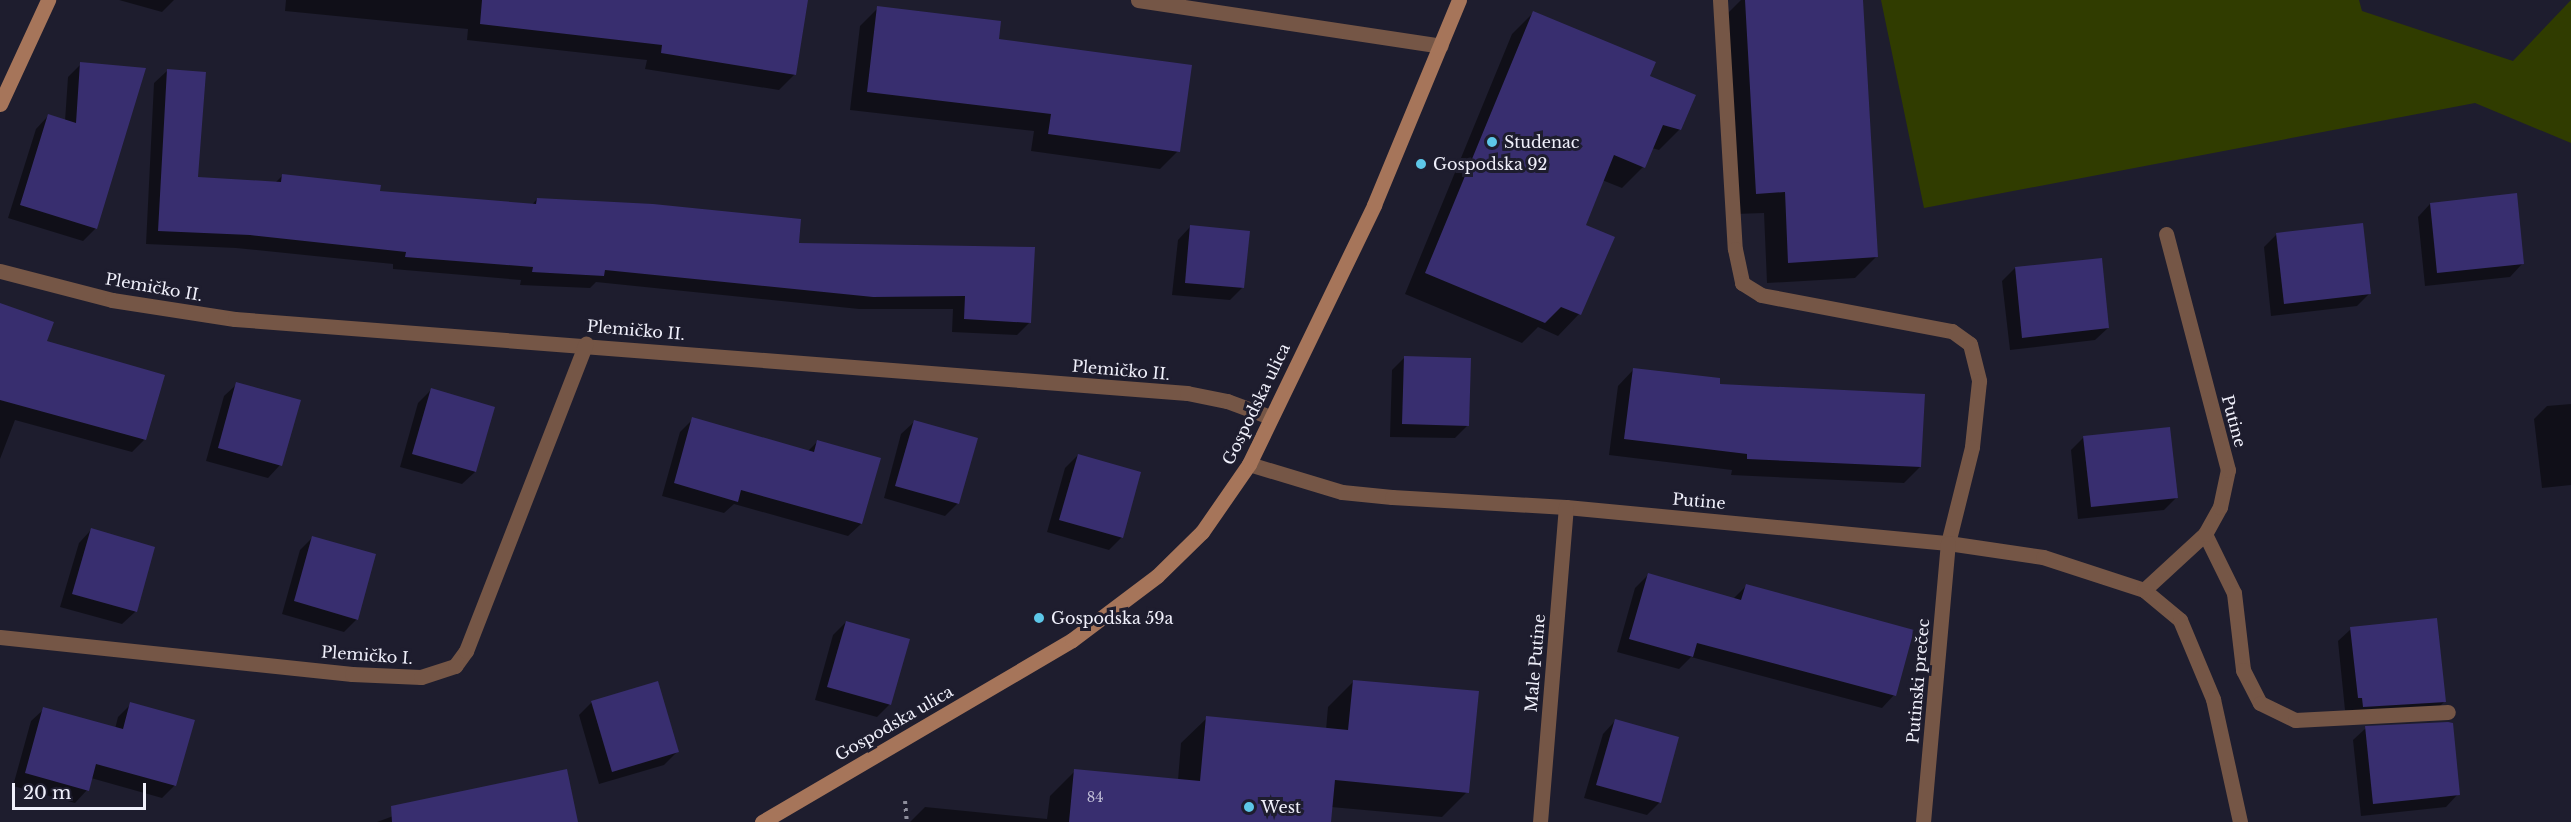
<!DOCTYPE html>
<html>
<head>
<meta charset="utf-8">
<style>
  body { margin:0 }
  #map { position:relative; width:2571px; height:822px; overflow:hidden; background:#1e1d2e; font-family:"Libre Baskerville",serif }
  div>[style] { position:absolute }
  .green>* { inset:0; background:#303c00 }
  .shadow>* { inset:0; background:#0007 }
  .building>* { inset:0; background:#382e6f }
  .path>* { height:4px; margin-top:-2px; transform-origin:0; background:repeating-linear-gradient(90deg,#8e8e9c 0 3px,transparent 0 7.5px) }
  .lane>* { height:15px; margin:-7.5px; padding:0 7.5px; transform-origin:7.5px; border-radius:7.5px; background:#755646 }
  .street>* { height:15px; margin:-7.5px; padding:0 7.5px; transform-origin:7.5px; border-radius:7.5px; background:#755646 }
  .secondary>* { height:15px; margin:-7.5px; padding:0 7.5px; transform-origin:7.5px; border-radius:7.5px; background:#a6755a }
  .dots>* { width:16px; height:16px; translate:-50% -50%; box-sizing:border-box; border:3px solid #1e1d2e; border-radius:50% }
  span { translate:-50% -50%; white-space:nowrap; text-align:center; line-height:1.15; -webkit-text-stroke:6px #1e1d2e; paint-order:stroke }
  .number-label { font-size:14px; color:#c2c0d8 }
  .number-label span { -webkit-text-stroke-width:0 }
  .poi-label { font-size:16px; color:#f0f0fb }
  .left { translate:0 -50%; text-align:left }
  .street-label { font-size:16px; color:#f0f0fb }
  .scale { position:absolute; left:12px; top:783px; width:134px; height:27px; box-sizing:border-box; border:3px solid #f0f0fb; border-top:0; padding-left:8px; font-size:18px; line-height:21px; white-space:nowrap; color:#f0f0fb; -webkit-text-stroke:4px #1e1d2e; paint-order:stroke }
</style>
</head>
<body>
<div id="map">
  <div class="green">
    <div style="clip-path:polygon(1881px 0,2359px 0,2362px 11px,2513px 61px,2571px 0,2571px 143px,2475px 103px,1924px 208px)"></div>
  </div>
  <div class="shadow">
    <div style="clip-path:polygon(119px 0,174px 0,162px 12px)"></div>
    <div style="clip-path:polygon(286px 0,807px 0,795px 74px,779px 90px,645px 69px,647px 60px,467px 40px,468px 29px,285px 11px)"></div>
    <div style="clip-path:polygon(1741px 0,1862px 0,1876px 257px,1855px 278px,1767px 283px,1764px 213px,1735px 214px,1724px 17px)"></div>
    <div style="clip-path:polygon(878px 8px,997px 40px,1178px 151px,1160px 169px,1031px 151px,1034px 131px,850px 110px,860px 26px)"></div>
    <div style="clip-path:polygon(1533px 13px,1648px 77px,1680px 129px,1659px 150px,1652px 148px,1643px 167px,1622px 188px,1602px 180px,1584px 225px,1613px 237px,1579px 314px,1558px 336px,1538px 327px,1522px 343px,1405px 294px,1512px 34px)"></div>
    <div style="clip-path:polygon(81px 64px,96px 228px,83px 241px,8px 218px,36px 129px,48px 116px,65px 121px,68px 77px)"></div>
    <div style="clip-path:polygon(167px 71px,197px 178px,275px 183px,282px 176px,378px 192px,531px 206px,537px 199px,797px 245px,1034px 248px,1030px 322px,1017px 335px,952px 332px,953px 309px,859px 309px,596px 282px,590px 288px,520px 285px,521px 280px,393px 269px,393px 264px,236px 248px,146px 244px,154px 83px)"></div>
    <div style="clip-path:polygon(2430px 204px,2522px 264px,2510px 277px,2425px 286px,2418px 217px)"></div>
    <div style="clip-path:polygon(1190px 227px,1243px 287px,1230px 300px,1172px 295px,1178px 240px)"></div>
    <div style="clip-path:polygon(2277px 234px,2369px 294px,2357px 306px,2271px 316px,2264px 247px)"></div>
    <div style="clip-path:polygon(2015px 268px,2108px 328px,2095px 340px,2010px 350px,2002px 281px)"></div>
    <div style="clip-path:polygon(0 305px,45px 342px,144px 440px,132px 452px,15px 420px,0 459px)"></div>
    <div style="clip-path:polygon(1405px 357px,1468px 425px,1455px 438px,1390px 437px,1392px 370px)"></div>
    <div style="clip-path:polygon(1634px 369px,1718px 385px,1920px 467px,1904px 483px,1731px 475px,1732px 470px,1609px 455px,1618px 386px)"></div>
    <div style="clip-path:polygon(237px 384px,280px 465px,268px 478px,206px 461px,224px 396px)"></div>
    <div style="clip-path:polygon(431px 390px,475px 472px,462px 484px,400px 467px,418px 403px)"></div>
    <div style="clip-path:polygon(2571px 404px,2571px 485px,2542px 488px,2534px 419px,2547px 406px)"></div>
    <div style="clip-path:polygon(693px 419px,807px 452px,817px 442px,861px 524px,848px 536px,734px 504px,724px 513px,662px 496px,680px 432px)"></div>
    <div style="clip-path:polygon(914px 422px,958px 503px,945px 516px,884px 498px,901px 434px)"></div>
    <div style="clip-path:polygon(2084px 437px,2177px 497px,2164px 510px,2078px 519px,2071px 450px)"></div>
    <div style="clip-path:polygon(1078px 455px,1122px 537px,1109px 550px,1047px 532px,1065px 468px)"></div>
    <div style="clip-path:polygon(91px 530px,153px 548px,135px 612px,122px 624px,60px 607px,79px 543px)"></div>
    <div style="clip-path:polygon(313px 537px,357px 619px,344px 632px,282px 614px,300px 550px)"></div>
    <div style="clip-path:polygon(1648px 575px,1733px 599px,1746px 586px,1894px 695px,1882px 708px,1691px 657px,1679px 669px,1617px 652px,1635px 588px)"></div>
    <div style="clip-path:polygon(846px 622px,890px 704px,877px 717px,815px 700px,833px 635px)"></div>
    <div style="clip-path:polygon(2351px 629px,2444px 702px,2431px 715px,2345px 710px,2338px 641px)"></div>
    <div style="clip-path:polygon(1354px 681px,1467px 792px,1442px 817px,1331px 807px,1330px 822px,910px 822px,925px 807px,1047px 819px,1050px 796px,1075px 771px,1178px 780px,1181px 743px,1207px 718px,1326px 730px,1328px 707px)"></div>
    <div style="clip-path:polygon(592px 702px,677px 752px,664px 765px,599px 784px,579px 715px)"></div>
    <div style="clip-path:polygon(131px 704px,193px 721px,174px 786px,162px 798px,91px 778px,87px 790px,75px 803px,13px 786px,31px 721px,44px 709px,115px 729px,118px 717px)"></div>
    <div style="clip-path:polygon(1615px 721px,1677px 738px,1659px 803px,1647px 815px,1584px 798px,1603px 734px)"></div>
    <div style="clip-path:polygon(2366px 728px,2458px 794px,2446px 807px,2361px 816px,2353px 740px)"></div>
    <div style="clip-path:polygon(453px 794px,576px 822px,377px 822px)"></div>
  </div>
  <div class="building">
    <div style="clip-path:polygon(482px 0,808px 0,796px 75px,661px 53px,662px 45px,480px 24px)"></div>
    <div style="clip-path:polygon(1745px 0,1863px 0,1878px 257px,1788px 263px,1785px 192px,1756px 194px)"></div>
    <div style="clip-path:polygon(877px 6px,1001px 21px,999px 39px,1192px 65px,1180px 152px,1048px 134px,1051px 114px,867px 92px)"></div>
    <div style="clip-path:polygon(1533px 11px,1656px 62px,1650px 76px,1696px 95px,1681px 130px,1663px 125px,1645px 168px,1614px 155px,1586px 225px,1615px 237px,1581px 315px,1561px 307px,1545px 323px,1425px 273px)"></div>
    <div style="clip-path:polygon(80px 62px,146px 68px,97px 229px,20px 205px,48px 114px,76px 123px)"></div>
    <div style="clip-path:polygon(167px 69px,206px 72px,198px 177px,281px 182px,282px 174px,381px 185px,380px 191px,536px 204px,537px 198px,653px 204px,801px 219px,799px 243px,1035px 247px,1031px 323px,964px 319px,965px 296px,873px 297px,605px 270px,604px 276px,532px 272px,533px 267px,405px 257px,406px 252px,250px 235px,158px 231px)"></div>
    <div style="clip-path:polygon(2517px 193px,2524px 264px,2437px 273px,2430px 203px)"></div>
    <div style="clip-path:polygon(2363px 223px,2371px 294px,2284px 304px,2276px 233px)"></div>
    <div style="clip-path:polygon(1190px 225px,1250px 231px,1244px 288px,1185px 283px)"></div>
    <div style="clip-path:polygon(2102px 258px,2109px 328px,2022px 338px,2015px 267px)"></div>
    <div style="clip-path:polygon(0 303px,54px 322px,47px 341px,165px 375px,146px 440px,0 400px)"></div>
    <div style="clip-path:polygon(1404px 356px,1471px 358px,1469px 426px,1402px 424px)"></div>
    <div style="clip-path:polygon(1633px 368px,1720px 378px,1720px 384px,1925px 394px,1921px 467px,1747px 459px,1747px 454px,1624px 439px)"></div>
    <div style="clip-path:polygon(236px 382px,301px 400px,282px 466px,218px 448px)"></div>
    <div style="clip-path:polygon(431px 388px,495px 407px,476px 472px,412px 454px)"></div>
    <div style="clip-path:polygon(692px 417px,814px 452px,817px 440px,881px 458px,862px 524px,741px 490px,738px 502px,674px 483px)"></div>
    <div style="clip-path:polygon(914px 420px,978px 438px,959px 504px,895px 486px)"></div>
    <div style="clip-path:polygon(2170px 427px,2178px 498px,2091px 507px,2083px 436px)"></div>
    <div style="clip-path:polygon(1078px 454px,1141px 472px,1123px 538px,1059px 520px)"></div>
    <div style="clip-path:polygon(91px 528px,155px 547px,137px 612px,72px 594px)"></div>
    <div style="clip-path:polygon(312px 536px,376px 554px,358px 620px,294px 601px)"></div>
    <div style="clip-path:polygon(1648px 573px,1741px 600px,1746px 584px,1914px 630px,1896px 696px,1697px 643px,1693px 657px,1629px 639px)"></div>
    <div style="clip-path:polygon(2437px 618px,2446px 702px,2363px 707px,2362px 698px,2358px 698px,2350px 627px)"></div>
    <div style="clip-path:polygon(846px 621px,910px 639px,891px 705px,827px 687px)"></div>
    <div style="clip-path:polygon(1353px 680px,1479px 691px,1469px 793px,1335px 780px,1331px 822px,1069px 822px,1074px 769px,1200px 781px,1206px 716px,1348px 730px)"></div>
    <div style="clip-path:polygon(658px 681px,679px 752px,612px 772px,591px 701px)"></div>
    <div style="clip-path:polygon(130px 702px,195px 720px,176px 786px,96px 764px,89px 791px,25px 773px,43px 707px,123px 729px)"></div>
    <div style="clip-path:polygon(1615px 719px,1679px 737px,1661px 803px,1596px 785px)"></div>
    <div style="clip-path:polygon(2448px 722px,2453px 723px,2460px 795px,2373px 804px,2365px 726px)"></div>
    <div style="clip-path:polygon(567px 769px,578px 822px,392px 822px,391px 806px)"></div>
  </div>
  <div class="path">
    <div style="left:905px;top:801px;width:21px;rotate:85deg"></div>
  </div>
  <div class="lane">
    <div style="left:1720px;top:0;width:249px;rotate:86.6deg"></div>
    <div style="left:1735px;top:249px;width:35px;rotate:78deg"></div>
    <div style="left:1742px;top:283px;width:22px;rotate:32deg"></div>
    <div style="left:1761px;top:295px;width:194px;rotate:10.7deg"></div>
    <div style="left:1952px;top:331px;width:22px;rotate:36deg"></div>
    <div style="left:1970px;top:344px;width:38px;rotate:76deg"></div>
    <div style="left:1979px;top:381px;width:66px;rotate:96.1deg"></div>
    <div style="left:1972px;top:447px;width:99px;rotate:104deg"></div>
    <div style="left:2205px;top:534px;width:66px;rotate:63.8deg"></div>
    <div style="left:2234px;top:593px;width:78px;rotate:83.3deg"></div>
    <div style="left:2243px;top:670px;width:37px;rotate:63deg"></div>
    <div style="left:2260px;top:703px;width:39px;rotate:26deg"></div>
    <div style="left:2295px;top:720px;width:153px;rotate:-3deg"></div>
  </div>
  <div class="street">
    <div style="left:1138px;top:0;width:306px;rotate:8.6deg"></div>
    <div style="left:0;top:271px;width:116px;rotate:14.5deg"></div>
    <div style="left:112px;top:300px;width:124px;rotate:8.8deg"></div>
    <div style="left:235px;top:319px;width:955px;rotate:4.44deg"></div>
    <div style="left:1187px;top:393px;width:41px;rotate:11.3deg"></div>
    <div style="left:1227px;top:401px;width:46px;rotate:20.4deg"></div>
    <div style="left:1249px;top:464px;width:97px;rotate:16.8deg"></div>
    <div style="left:1342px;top:492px;width:50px;rotate:5.7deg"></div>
    <div style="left:1392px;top:497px;width:174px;rotate:3.3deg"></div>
    <div style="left:1566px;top:507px;width:384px;rotate:5.4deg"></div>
    <div style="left:1948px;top:543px;width:96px;rotate:8.4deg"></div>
    <div style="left:2043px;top:557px;width:106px;rotate:18.1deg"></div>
    <div style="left:2144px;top:590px;width:47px;rotate:39.8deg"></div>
    <div style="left:2180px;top:620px;width:86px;rotate:67.3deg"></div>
    <div style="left:2213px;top:699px;width:126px;rotate:77.6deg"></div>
    <div style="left:2144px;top:590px;width:83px;rotate:-42.6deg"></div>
    <div style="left:2205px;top:534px;width:31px;rotate:-61deg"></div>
    <div style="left:2220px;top:507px;width:38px;rotate:-78deg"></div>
    <div style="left:2228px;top:470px;width:244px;rotate:-104.7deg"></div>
    <div style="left:0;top:637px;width:354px;rotate:6deg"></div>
    <div style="left:352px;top:674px;width:69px;rotate:2.5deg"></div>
    <div style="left:421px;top:677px;width:36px;rotate:-18deg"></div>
    <div style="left:455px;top:666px;width:19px;rotate:-54deg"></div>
    <div style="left:466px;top:651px;width:330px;rotate:-68.7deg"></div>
    <div style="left:1540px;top:822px;width:316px;rotate:-85.3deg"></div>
    <div style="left:1923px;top:822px;width:280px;rotate:-84.9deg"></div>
  </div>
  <div class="secondary">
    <div style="left:0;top:104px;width:115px;rotate:-65.2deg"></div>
    <div style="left:762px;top:822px;width:359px;rotate:-30.4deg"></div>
    <div style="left:1072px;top:640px;width:106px;rotate:-37deg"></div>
    <div style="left:1157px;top:576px;width:63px;rotate:-44.4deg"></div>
    <div style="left:1202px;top:532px;width:83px;rotate:-55.3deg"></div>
    <div style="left:1249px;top:464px;width:288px;rotate:-64.2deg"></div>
    <div style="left:1374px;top:205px;width:222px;rotate:-67.5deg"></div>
  </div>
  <div class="dots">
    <div style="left:1492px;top:142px;background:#5dc7e8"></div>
    <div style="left:1421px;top:164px;background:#5dc7e8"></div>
    <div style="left:1039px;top:618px;background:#5dc7e8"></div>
    <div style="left:1249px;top:807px;background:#5dc7e8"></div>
  </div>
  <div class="number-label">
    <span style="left:1095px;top:797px">84</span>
  </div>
  <div class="poi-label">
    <span class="left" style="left:1504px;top:142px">Studenac</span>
    <span class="left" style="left:1433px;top:164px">Gospodska 92</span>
    <span class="left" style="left:1051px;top:618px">Gospodska 59a</span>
    <span class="left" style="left:1261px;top:807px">West</span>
  </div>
  <div class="street-label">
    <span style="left:154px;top:287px;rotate:10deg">Plemičko II.</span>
    <span style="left:636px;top:330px;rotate:5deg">Plemičko II.</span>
    <span style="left:1121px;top:370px;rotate:5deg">Plemičko II.</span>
    <span style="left:1256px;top:404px;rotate:-64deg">Gospodska ulica</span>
    <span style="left:2234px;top:421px;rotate:75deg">Putine</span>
    <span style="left:1699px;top:501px;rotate:5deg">Putine</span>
    <span style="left:367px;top:655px;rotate:4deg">Plemičko I.</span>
    <span style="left:1535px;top:663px;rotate:-85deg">Male Putine</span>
    <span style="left:1918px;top:681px;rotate:-85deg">Putinski prečec</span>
    <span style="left:894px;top:723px;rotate:-30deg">Gospodska ulica</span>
  </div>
  <div class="scale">20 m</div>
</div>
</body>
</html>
